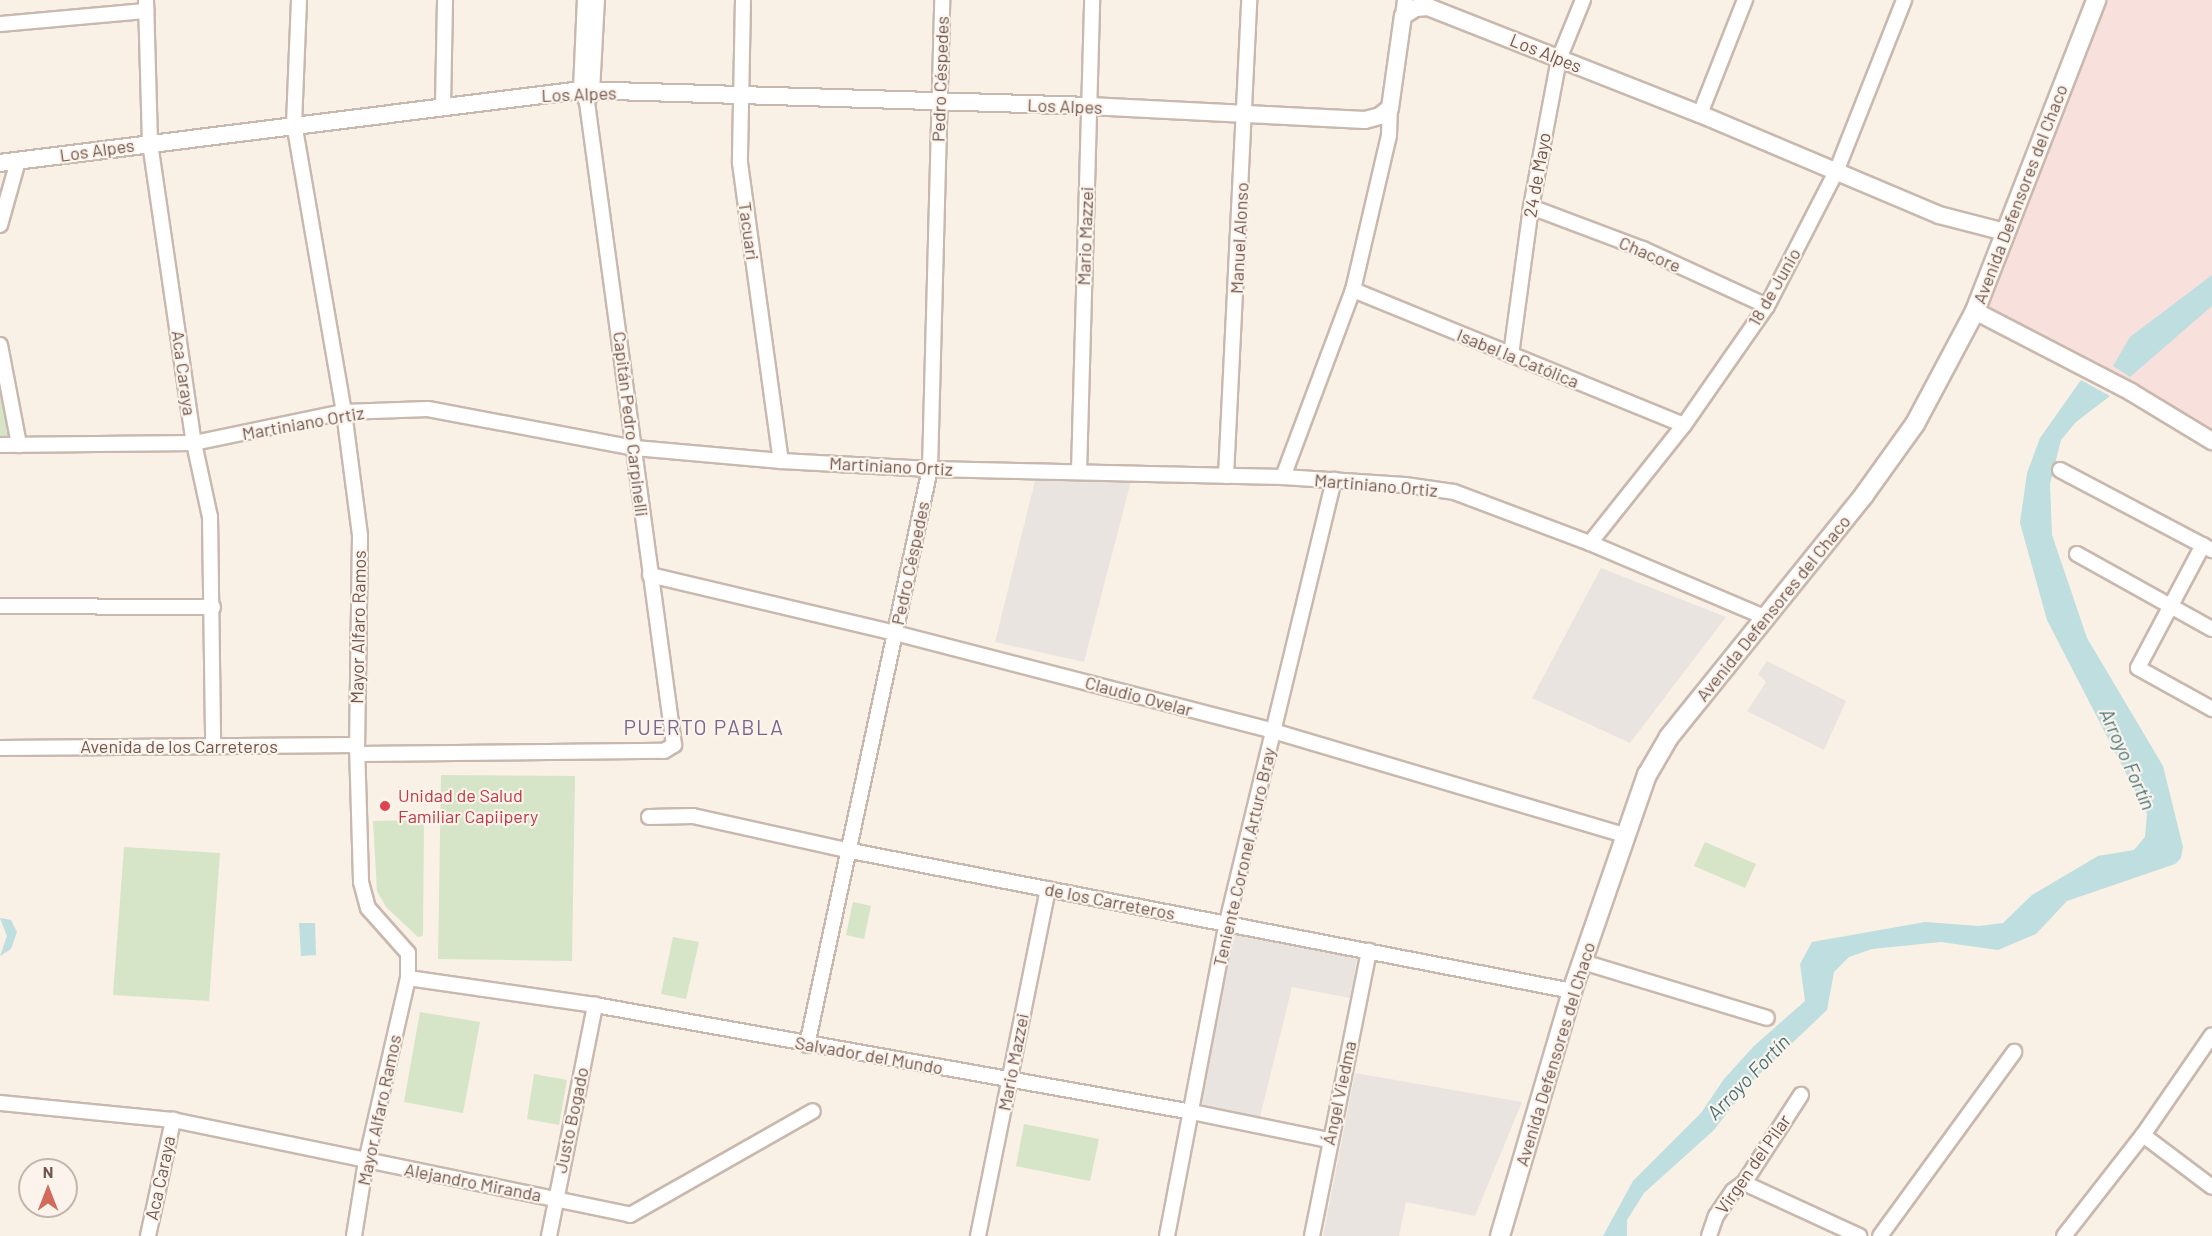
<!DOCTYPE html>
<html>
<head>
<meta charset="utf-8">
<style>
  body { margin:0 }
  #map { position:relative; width:2212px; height:1236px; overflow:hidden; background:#f9f0e6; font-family:Barlow,sans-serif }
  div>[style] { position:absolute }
  .commercial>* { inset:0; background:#f8e1dc }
  .industrial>* { inset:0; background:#eae4e0 }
  .green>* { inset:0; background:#d6e5c7 }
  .water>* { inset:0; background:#bedee0 }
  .roads { filter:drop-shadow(2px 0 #c9b8ae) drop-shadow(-2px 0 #c9b8ae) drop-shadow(0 2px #c9b8ae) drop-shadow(0 -2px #c9b8ae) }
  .minor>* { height:14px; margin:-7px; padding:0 7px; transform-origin:7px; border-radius:7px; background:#fff }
  .tertiary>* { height:16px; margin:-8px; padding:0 8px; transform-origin:8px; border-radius:8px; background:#fff }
  .secondary>* { height:18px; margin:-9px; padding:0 9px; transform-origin:9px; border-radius:9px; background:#fff }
  .dots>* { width:16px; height:16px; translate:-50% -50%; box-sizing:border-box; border:3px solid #fcf4ec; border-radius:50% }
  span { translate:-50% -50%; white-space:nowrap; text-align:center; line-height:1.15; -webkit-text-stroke:4.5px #fcf4ec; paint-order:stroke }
  .street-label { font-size:18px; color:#6f574f }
  .health-label { font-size:18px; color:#be3a42 }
  .left { translate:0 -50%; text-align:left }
  .water-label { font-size:20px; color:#487579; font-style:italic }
  .quarter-label { font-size:21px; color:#7b668b; letter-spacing:1.5px }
  .north { position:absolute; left:18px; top:1158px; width:60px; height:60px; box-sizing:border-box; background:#fcf4ec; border:2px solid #c4b5ad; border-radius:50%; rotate:0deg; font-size:16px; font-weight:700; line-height:24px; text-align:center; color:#6f574f }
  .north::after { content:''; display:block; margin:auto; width:21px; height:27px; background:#d26b5c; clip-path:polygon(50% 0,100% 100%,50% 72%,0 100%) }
</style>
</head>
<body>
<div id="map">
  <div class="commercial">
    <div style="clip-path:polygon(2100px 0,2212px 0,2212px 446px,1971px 311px)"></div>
  </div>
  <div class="industrial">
    <div style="clip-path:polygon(1037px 473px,1131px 481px,1084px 662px,995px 642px)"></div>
    <div style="clip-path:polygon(1601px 568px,1726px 617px,1630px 743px,1532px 698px)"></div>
    <div style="clip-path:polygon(1767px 661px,1846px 701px,1824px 750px,1747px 711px,1766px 682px,1758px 674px)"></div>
    <div style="clip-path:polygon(1234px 930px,1358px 953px,1350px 998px,1292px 987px,1260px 1117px,1205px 1106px,1199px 1102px)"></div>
    <div style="clip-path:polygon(1355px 1073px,1522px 1102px,1475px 1216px,1406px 1202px,1399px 1236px,1323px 1236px)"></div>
  </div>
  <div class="green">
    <div style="clip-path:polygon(0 355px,17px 443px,0 443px)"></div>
    <div style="clip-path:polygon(441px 775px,575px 776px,572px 961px,438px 959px)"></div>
    <div style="clip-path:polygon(424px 820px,423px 936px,418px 937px,386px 907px,377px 891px,373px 821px)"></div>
    <div style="clip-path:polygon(1705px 842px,1756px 864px,1745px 888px,1694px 866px)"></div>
    <div style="clip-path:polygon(124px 847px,220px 853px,209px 1001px,113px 995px)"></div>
    <div style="clip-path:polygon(853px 902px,871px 906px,864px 939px,846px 935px)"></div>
    <div style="clip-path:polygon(673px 937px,699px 942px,686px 999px,661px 994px)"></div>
    <div style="clip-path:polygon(420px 1012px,480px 1022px,463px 1113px,404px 1102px)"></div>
    <div style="clip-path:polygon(534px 1074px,567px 1080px,559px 1125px,527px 1119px)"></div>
    <div style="clip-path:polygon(1024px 1124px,1099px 1139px,1090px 1181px,1016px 1166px)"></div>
  </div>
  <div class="water">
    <div style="clip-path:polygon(2212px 275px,2212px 306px,2130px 377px,2113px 366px,2130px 337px)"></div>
    <div style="clip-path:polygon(2081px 380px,2110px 396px,2076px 422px,2061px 440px,2050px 484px,2052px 535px,2087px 638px,2163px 766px,2183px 847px,2181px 858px,2175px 864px,2067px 901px,2036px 934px,1998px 950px,1941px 942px,1872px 949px,1849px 957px,1834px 972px,1827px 1010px,1750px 1083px,1714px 1130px,1644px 1193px,1627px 1220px,1627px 1236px,1603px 1236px,1633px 1181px,1701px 1113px,1724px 1079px,1754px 1046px,1805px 1001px,1800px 964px,1812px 942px,1925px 922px,1979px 926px,2003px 923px,2032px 895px,2098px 856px,2134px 850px,2145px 837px,2147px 814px,2047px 620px,2020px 523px,2027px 473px,2040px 438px)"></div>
    <div style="clip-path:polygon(0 918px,11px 920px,17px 932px,11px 949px,0 956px,7px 936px)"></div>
    <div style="clip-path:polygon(299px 923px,315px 923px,316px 955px,301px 956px)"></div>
  </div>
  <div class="roads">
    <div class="minor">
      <div style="left:146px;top:0;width:143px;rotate:88.4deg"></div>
      <div style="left:150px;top:143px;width:303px;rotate:81.7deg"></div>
      <div style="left:194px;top:443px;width:76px;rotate:77.8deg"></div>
      <div style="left:210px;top:517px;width:229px;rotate:89.2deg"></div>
      <div style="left:299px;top:0;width:123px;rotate:92.3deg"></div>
      <div style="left:294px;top:123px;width:293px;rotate:80.2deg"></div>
      <div style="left:344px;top:412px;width:125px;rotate:82.6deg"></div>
      <div style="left:360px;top:536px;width:209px;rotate:90.8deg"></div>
      <div style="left:357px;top:745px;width:137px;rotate:88.3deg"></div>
      <div style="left:361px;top:882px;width:27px;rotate:75deg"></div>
      <div style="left:368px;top:908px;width:60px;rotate:48.4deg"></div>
      <div style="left:408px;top:953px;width:25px;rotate:90deg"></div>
      <div style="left:408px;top:978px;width:188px;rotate:102.9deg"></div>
      <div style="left:366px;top:1161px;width:76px;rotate:99.1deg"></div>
      <div style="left:743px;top:0;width:163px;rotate:91.1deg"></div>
      <div style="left:740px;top:163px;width:301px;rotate:82.2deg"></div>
      <div style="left:1403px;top:16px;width:16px;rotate:-83deg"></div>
      <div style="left:0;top:24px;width:147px;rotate:-5.1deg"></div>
      <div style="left:588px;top:100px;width:10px;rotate:-66deg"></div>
      <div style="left:592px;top:91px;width:91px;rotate:-86.9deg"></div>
      <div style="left:443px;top:106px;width:106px;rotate:-88.9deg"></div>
      <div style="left:1700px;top:114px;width:123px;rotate:-68.5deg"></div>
      <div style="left:1531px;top:207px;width:120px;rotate:20.6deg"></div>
      <div style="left:1643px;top:249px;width:136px;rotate:24.7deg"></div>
      <div style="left:0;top:225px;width:66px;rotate:-74.3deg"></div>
      <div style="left:1353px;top:290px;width:357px;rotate:22.2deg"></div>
      <div style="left:0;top:345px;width:102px;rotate:79.2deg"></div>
      <div style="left:1511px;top:355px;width:149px;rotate:-82.3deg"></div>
      <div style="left:1531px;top:207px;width:151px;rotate:-79.3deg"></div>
      <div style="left:1559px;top:59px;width:64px;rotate:-67.9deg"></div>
      <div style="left:0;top:445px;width:194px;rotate:-0.6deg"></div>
      <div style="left:194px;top:443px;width:153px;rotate:-11.7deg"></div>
      <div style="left:344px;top:412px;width:84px;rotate:-2deg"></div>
      <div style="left:428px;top:409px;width:211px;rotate:10.7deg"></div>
      <div style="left:635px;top:448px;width:147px;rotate:5.1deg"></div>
      <div style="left:781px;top:461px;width:149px;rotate:3.1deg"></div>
      <div style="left:930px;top:469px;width:353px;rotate:1.3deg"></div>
      <div style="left:1283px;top:477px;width:122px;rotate:3.8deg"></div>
      <div style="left:1405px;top:485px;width:49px;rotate:8.1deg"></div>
      <div style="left:1454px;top:492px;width:145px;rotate:20.6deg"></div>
      <div style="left:1590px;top:543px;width:189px;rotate:23deg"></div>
      <div style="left:2060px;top:470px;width:172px;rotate:27.8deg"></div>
      <div style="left:1079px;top:472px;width:472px;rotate:-88.4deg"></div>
      <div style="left:1226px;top:476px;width:477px;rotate:-87.2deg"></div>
      <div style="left:1283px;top:477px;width:200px;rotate:-69.5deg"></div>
      <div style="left:1353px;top:290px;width:159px;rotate:-76.9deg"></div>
      <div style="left:1389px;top:135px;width:27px;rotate:-88deg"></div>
      <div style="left:1590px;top:543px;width:151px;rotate:-51.5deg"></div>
      <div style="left:1684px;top:425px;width:145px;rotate:-55.1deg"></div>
      <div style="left:1767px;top:306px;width:151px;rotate:-62.8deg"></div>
      <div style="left:1836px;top:172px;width:185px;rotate:-68.4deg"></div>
      <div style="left:2203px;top:545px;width:139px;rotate:117.9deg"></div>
      <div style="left:2138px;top:668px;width:85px;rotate:29deg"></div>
      <div style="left:2077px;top:554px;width:154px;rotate:29.1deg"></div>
      <div style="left:650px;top:575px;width:252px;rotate:13.3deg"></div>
      <div style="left:895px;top:633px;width:390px;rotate:14.5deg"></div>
      <div style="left:1273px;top:731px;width:365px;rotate:16.5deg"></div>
      <div style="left:0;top:606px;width:213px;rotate:0.3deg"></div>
      <div style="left:0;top:748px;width:357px;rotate:-0.5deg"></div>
      <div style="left:358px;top:754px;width:306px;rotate:-0.6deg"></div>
      <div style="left:664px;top:751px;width:12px;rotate:-31deg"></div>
      <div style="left:674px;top:745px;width:649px;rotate:-97.71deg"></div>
      <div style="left:587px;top:102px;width:13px;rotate:-117deg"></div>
      <div style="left:581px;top:90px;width:90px;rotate:-87.5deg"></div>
      <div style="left:649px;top:817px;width:44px;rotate:-1.3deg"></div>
      <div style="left:693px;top:816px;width:157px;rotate:12.5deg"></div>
      <div style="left:846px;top:850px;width:740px;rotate:10.99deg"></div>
      <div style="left:1583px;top:962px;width:192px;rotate:16.9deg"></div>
      <div style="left:408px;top:978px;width:189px;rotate:8.2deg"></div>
      <div style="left:595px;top:1005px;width:607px;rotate:10.16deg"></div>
      <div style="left:1192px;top:1112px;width:139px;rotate:11.6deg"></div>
      <div style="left:807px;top:1045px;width:589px;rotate:-77.95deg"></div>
      <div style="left:930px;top:469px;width:469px;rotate:-88.5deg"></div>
      <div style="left:0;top:1103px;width:174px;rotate:5.6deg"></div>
      <div style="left:173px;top:1120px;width:467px;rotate:11.7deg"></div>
      <div style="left:630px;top:1215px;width:210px;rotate:-29.6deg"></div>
      <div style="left:2143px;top:1135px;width:86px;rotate:37deg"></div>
      <div style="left:1744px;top:1183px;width:127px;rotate:24.7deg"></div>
      <div style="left:148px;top:1236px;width:119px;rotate:-77.8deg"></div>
      <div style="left:549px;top:1236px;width:236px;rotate:-78.7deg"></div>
      <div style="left:978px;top:1236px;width:354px;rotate:-78.6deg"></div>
      <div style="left:1167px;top:1236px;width:320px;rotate:-79.2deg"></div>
      <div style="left:1227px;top:922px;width:455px;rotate:-76.4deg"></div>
      <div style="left:1312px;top:1236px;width:291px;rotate:-78.7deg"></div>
      <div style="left:1709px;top:1236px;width:21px;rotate:-71deg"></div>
      <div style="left:1716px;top:1216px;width:30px;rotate:-56deg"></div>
      <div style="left:1733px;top:1191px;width:14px;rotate:-36deg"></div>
      <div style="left:1744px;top:1183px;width:105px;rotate:-57.1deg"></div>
      <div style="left:1880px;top:1236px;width:228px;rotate:-53.9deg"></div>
      <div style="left:2064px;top:1236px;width:128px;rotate:-52deg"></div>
      <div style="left:2143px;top:1135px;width:121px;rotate:-55.4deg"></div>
    </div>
    <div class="tertiary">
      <div style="left:0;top:163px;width:586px;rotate:-7.16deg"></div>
      <div style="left:581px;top:90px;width:508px;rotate:1.8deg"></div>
      <div style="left:1089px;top:106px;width:276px;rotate:2.9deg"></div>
      <div style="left:1365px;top:120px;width:16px;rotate:-15deg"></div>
      <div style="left:1380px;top:116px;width:13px;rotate:-39deg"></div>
      <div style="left:1390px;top:108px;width:93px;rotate:-82deg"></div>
      <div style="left:1403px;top:16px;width:15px;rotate:-32deg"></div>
      <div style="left:1416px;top:8px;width:12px;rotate:-5deg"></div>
      <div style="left:1428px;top:7px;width:292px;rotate:21.5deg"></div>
      <div style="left:1700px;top:114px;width:259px;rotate:22.9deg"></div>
      <div style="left:1939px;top:215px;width:68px;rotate:14.4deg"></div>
      <div style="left:1975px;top:311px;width:176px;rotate:27.4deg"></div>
      <div style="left:2131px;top:392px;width:95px;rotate:31.2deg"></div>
    </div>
    <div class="secondary">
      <div style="left:1500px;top:1236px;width:255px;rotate:-73.6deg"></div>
      <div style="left:1572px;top:991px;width:229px;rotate:-70.9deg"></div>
      <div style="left:1647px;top:775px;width:44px;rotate:-59.9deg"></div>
      <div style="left:1669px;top:737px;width:311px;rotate:-51.1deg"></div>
      <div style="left:1864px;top:495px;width:87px;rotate:-54.3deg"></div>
      <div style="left:1915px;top:424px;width:128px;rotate:-62deg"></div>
      <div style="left:1975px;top:311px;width:334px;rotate:-68.7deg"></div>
    </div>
  </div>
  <div class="dots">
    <div style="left:385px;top:806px;background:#e0444e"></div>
  </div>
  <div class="street-label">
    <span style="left:1546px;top:53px;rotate:22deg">Los Alpes</span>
    <span style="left:940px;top:79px;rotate:-88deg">Pedro Céspedes</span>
    <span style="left:579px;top:94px;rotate:-2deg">Los Alpes</span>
    <span style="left:1065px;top:106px;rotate:2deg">Los Alpes</span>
    <span style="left:97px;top:150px;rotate:-8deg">Los Alpes</span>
    <span style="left:1537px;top:175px;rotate:-80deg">24 de Mayo</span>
    <span style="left:2020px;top:194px;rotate:-69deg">Avenida Defensores del Chaco</span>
    <span style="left:749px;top:231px;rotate:82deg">Tacuari</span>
    <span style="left:1085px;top:236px;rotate:-88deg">Mario Mazzei</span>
    <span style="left:1239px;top:238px;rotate:-87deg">Manuel Alonso</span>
    <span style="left:1650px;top:254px;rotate:23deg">Chacore</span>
    <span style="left:1774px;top:287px;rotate:-60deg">18 de Junio</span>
    <span style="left:1518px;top:358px;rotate:22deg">Isabel la Católica</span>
    <span style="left:184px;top:373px;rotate:82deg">Aca Caraya</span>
    <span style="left:303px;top:423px;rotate:-10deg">Martiniano Ortiz</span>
    <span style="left:631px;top:424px;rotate:83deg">Capitán Pedro Carpinelli</span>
    <span style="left:891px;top:466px;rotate:3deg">Martiniano Ortiz</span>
    <span style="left:1376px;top:485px;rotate:5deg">Martiniano Ortiz</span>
    <span style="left:910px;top:563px;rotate:-78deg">Pedro Céspedes</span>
    <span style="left:1773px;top:608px;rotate:-51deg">Avenida Defensores del Chaco</span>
    <span style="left:358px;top:627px;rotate:-89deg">Mayor Alfaro Ramos</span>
    <span style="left:1139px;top:696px;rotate:15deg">Claudio Ovelar</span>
    <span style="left:179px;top:746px">Avenida de los Carreteros</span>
    <span style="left:1244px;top:857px;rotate:-77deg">Teniente Coronel Arturo Bray</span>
    <span style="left:1110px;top:901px;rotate:11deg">de los Carreteros</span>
    <span style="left:1555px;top:1054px;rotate:-73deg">Avenida Defensores del Chaco</span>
    <span style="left:869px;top:1055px;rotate:10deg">Salvador del Mundo</span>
    <span style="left:1013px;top:1062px;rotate:-79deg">Mario Mazzei</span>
    <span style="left:1339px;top:1093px;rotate:-78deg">Ángel Viedma</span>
    <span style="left:379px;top:1110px;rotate:-78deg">Mayor Alfaro Ramos</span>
    <span style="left:571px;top:1120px;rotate:-78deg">Justo Bogado</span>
    <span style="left:1753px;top:1164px;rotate:-55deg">Virgen del Pilar</span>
    <span style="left:160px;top:1178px;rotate:-78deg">Aca Caraya</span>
    <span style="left:473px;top:1182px;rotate:11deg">Alejandro Miranda</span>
  </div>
  <div class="health-label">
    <span class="left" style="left:398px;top:806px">Unidad de Salud<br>Familiar Capiipery</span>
  </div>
  <div class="water-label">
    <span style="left:2128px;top:759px;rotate:66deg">Arroyo Fortín</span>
    <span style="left:1748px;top:1077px;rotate:-46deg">Arroyo Fortín</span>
  </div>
  <div class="quarter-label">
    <span style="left:704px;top:727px">PUERTO PABLA</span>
  </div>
  <div class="north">N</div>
</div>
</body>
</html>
